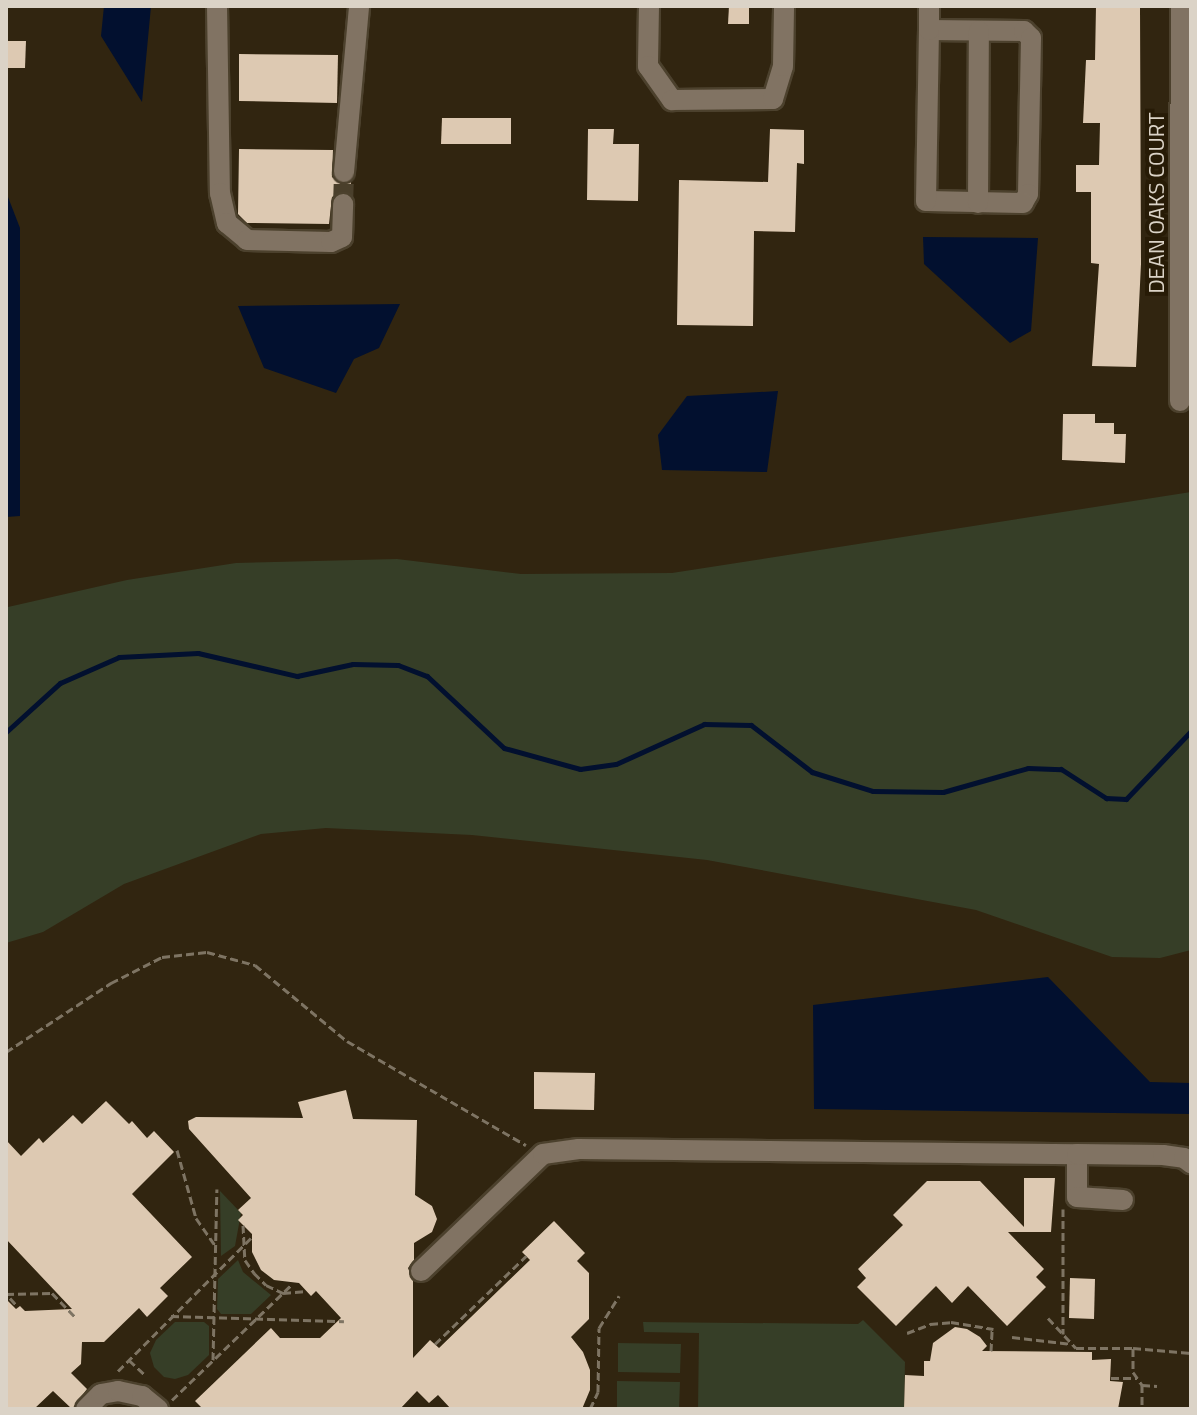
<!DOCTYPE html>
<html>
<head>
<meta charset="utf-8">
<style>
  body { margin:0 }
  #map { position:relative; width:1197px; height:1415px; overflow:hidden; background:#312510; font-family:"Titillium Web",sans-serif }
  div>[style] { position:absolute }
  .green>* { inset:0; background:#363e27 }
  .water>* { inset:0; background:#02102f }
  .stream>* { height:5px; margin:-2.5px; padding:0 2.5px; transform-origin:2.5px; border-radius:2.5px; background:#02102f }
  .building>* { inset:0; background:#ddc9b2 }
  .minor-tunnel>* { height:20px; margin-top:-10px; transform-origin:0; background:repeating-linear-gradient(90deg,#4a3f2b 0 20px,transparent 0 30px) }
  .path>* { height:3px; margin-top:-1.5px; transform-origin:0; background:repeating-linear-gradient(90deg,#7e7463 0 8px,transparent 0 12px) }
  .roads { filter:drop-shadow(2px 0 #4c412d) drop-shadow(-2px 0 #4c412d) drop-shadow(0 2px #4c412d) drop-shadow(0 -2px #4c412d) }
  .minor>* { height:20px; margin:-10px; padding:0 10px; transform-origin:10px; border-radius:10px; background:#817363 }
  span { translate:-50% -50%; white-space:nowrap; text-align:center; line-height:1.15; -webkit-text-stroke:8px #271b06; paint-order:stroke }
  .street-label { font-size:22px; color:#dbd3c7 }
  .frame { position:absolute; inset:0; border:8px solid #dbd3c7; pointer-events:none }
</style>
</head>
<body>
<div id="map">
  <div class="green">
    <div style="clip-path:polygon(1191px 492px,1191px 950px,1160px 958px,1112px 957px,976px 910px,707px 860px,472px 835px,326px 828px,261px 834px,124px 884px,43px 932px,6px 943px,8px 607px,127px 580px,236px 563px,397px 559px,521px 574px,672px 573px)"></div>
    <div style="clip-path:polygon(220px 1191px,241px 1213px,235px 1246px,221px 1256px)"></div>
    <div style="clip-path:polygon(238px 1260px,243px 1272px,271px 1295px,251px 1314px,221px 1314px,217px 1309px,218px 1279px)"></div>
    <div style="clip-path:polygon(863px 1320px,905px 1362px,904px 1409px,698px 1409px,699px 1333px,644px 1332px,643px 1322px,858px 1324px)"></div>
    <div style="clip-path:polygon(175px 1322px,204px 1322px,209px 1326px,209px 1355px,188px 1375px,175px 1379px,164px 1377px,154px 1367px,150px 1353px,156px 1340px)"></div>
    <div style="clip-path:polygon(618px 1343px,681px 1344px,680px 1373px,618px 1372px)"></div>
    <div style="clip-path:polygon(617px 1381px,680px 1382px,679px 1409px,617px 1409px)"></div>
  </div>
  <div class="water">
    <div style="clip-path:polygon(104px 6px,151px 6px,142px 102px,101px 36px)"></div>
    <div style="clip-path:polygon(8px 197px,20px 228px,20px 516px,6px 517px)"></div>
    <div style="clip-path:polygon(923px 237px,1038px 238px,1031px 331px,1010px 343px,924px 264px)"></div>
    <div style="clip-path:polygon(400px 304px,379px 348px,354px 359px,336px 393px,264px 368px,238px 306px)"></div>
    <div style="clip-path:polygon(778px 391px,767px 472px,662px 470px,658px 435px,687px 396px)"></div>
    <div style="clip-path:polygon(1048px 977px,1150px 1082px,1191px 1083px,1191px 1114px,814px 1109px,813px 1005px)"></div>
  </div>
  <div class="stream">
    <div style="left:6px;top:732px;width:73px;rotate:-42.2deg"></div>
    <div style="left:60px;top:683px;width:64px;rotate:-23.8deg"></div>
    <div style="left:119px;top:657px;width:79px;rotate:-2.9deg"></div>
    <div style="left:198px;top:653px;width:102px;rotate:13.1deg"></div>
    <div style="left:297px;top:676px;width:57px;rotate:-12.1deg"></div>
    <div style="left:353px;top:664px;width:45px;rotate:1.3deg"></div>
    <div style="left:398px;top:665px;width:31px;rotate:21deg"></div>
    <div style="left:427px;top:676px;width:105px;rotate:43.1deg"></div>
    <div style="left:504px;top:748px;width:79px;rotate:15.4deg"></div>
    <div style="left:580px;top:769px;width:36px;rotate:-8deg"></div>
    <div style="left:616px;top:764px;width:97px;rotate:-24.4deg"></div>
    <div style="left:704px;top:724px;width:47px;rotate:1.2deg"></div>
    <div style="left:751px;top:725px;width:77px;rotate:37.6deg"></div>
    <div style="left:812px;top:772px;width:64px;rotate:17.3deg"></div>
    <div style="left:873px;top:791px;width:70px;rotate:0.8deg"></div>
    <div style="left:943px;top:792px;width:88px;rotate:-15.8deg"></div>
    <div style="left:1028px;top:768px;width:33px;rotate:2deg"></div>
    <div style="left:1061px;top:769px;width:54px;rotate:32.8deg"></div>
    <div style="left:1106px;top:798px;width:20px;rotate:3deg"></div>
    <div style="left:1126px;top:799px;width:94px;rotate:-46.3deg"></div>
  </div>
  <div class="building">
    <div style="clip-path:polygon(729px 6px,749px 6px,749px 24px,728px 24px)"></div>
    <div style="clip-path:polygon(1096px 6px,1140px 6px,1141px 264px,1136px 367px,1092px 366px,1099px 264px,1091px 263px,1091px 192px,1076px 192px,1076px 165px,1099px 165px,1100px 123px,1083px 123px,1086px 60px,1095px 60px)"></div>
    <div style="clip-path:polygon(6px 41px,26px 41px,25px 68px,6px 68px)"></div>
    <div style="clip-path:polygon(239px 54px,338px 55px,337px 103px,239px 101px)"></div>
    <div style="clip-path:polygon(442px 118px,511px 118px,511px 144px,441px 144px)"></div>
    <div style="clip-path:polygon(588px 129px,614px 129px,613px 144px,639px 144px,638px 201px,587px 200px)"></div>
    <div style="clip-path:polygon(770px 129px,804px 130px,804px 164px,797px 163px,795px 232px,754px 231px,753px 326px,677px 325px,679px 180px,768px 182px)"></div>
    <div style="clip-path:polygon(239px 149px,333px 150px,332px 177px,342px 185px,351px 182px,351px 194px,343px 191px,332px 197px,329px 224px,247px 223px,238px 214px)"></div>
    <div style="clip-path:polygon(1063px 414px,1095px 414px,1095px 423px,1114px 423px,1114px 434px,1126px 434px,1125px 463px,1062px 460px)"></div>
    <div style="clip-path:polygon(534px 1072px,595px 1073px,594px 1110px,534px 1109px)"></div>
    <div style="clip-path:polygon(346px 1090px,353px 1119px,417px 1120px,415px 1195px,432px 1206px,437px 1219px,432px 1232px,414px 1243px,414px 1260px,408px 1268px,413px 1281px,413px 1358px,430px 1340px,439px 1348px,530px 1260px,522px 1252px,554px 1221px,585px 1253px,577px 1261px,589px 1273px,589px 1319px,571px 1337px,583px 1352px,590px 1370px,590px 1390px,582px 1409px,451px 1409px,438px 1395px,429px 1403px,417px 1391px,400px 1409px,203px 1409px,195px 1401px,271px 1328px,280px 1338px,320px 1338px,341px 1318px,316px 1291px,311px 1296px,299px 1283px,274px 1280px,261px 1270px,252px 1252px,252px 1234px,238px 1220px,243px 1215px,238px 1210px,251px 1198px,189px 1129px,188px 1121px,196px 1117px,303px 1118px,298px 1102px)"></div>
    <div style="clip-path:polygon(106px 1101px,129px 1124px,132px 1121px,147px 1138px,154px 1131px,174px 1152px,132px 1194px,192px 1257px,160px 1288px,168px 1296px,147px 1317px,139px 1308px,104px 1342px,82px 1342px,81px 1364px,71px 1373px,87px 1389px,72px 1409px,53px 1391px,34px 1409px,6px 1409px,6px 1299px,16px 1309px,20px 1306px,25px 1311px,72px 1309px,6px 1239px,6px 1140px,21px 1156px,39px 1138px,43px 1143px,73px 1115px,82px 1124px)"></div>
    <div style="clip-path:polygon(1024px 1178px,1055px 1178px,1051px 1232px,1008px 1232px,1044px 1269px,1036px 1277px,1046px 1287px,1007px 1326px,968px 1286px,952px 1303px,936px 1286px,896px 1326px,857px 1287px,866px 1278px,858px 1269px,903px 1225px,893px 1215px,927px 1181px,980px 1181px,1024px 1227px)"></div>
    <div style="clip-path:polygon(1070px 1278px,1095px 1279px,1094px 1319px,1069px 1318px)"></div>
    <div style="clip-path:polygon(955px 1327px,967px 1329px,980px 1337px,987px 1346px,982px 1351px,1092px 1352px,1092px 1360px,1111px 1359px,1110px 1381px,1123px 1382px,1118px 1409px,904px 1409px,905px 1375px,924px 1376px,924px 1361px,930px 1361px,933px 1343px)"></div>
  </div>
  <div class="minor-tunnel">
    <div style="left:343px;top:204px;width:32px;rotate:-88deg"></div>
  </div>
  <div class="path">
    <div style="left:6px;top:1052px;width:126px;rotate:-33.3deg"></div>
    <div style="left:111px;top:983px;width:57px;rotate:-27deg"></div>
    <div style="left:162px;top:957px;width:45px;rotate:-6.3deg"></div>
    <div style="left:207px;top:952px;width:50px;rotate:15.2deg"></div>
    <div style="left:255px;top:965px;width:119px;rotate:39.6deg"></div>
    <div style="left:347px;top:1041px;width:207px;rotate:30.2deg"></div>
    <div style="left:177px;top:1150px;width:71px;rotate:74.4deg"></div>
    <div style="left:196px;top:1218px;width:33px;rotate:55deg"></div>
    <div style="left:1063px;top:1209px;width:125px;rotate:90deg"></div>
    <div style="left:243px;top:1225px;width:35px;rotate:87deg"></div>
    <div style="left:245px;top:1260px;width:16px;rotate:55deg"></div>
    <div style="left:254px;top:1273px;width:17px;rotate:45deg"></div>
    <div style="left:266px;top:1285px;width:19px;rotate:25deg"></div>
    <div style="left:283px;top:1293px;width:24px;rotate:-5deg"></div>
    <div style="left:6px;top:1294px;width:46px;rotate:-1.2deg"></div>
    <div style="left:52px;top:1293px;width:33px;rotate:46deg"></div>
    <div style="left:10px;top:1298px;width:12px;rotate:48deg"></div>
    <div style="left:171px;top:1316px;width:173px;rotate:1.7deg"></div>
    <div style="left:1048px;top:1318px;width:41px;rotate:47deg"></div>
    <div style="left:1076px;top:1348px;width:57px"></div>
    <div style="left:1133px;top:1348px;width:24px;rotate:90deg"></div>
    <div style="left:1133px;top:1372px;width:16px;rotate:55deg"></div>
    <div style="left:1142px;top:1385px;width:24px;rotate:90deg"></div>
    <div style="left:907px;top:1333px;width:25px;rotate:-21deg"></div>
    <div style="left:930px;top:1324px;width:21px;rotate:-5deg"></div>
    <div style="left:951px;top:1322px;width:43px;rotate:9.5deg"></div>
    <div style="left:1012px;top:1337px;width:60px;rotate:6.7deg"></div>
    <div style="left:435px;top:1344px;width:127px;rotate:-44deg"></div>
    <div style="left:1133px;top:1348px;width:58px;rotate:4.9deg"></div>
    <div style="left:991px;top:1351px;width:22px;rotate:-87deg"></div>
    <div style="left:129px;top:1360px;width:23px;rotate:43deg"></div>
    <div style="left:213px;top:1360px;width:171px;rotate:-88.7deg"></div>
    <div style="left:118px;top:1371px;width:188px;rotate:-45deg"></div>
    <div style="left:1111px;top:1378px;width:26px"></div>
    <div style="left:1142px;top:1385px;width:15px;rotate:4deg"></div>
    <div style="left:172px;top:1400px;width:168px;rotate:-44deg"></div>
    <div style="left:590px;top:1409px;width:19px;rotate:-65deg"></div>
    <div style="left:598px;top:1392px;width:64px;rotate:-89.1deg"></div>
    <div style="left:599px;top:1328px;width:38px;rotate:-58deg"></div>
  </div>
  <div class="roads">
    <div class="minor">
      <div style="left:217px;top:6px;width:187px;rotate:89.1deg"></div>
      <div style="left:220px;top:193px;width:31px;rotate:77deg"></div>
      <div style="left:227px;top:223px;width:26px;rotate:40deg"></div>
      <div style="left:247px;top:240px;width:84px;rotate:1.4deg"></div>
      <div style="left:331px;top:242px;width:12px;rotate:-24deg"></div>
      <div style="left:342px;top:237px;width:33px;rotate:-88deg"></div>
      <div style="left:649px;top:6px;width:60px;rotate:91deg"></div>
      <div style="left:648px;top:66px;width:42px;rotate:54.8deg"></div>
      <div style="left:672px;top:100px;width:101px;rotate:-0.6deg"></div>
      <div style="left:773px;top:99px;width:34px;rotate:-73deg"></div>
      <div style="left:783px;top:66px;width:60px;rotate:-89deg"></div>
      <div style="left:929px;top:30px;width:95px;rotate:0.6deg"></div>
      <div style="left:1024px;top:31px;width:10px;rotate:45deg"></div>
      <div style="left:1031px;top:38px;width:156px;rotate:91.1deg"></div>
      <div style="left:1028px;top:194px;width:10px;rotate:119deg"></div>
      <div style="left:1023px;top:203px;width:97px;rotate:-178.8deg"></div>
      <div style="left:926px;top:201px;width:171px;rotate:-89deg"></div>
      <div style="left:929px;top:30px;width:24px;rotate:-90deg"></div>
      <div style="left:344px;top:172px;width:167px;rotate:-84.8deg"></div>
      <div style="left:978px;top:203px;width:172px;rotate:-89.7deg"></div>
      <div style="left:1180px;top:401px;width:395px;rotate:-89.9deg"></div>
      <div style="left:1077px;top:1154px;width:43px;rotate:90deg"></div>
      <div style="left:1077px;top:1197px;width:46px;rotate:3.7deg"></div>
      <div style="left:421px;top:1271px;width:169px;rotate:-43.8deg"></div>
      <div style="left:543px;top:1154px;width:36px;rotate:-8deg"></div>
      <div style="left:579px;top:1149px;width:498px;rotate:0.6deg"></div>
      <div style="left:1077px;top:1154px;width:86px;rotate:0.7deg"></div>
      <div style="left:1163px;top:1155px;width:21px;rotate:8deg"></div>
      <div style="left:1184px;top:1158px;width:9px;rotate:36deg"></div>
      <div style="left:86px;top:1409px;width:21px;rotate:-45deg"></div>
      <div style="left:101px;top:1394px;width:17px;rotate:-10deg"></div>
      <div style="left:118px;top:1391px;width:25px;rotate:12deg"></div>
      <div style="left:142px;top:1396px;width:21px;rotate:39deg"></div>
    </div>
  </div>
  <div class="street-label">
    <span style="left:1157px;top:203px;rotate:-90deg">DEAN OAKS COURT</span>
  </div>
  <div class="frame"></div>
</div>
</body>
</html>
